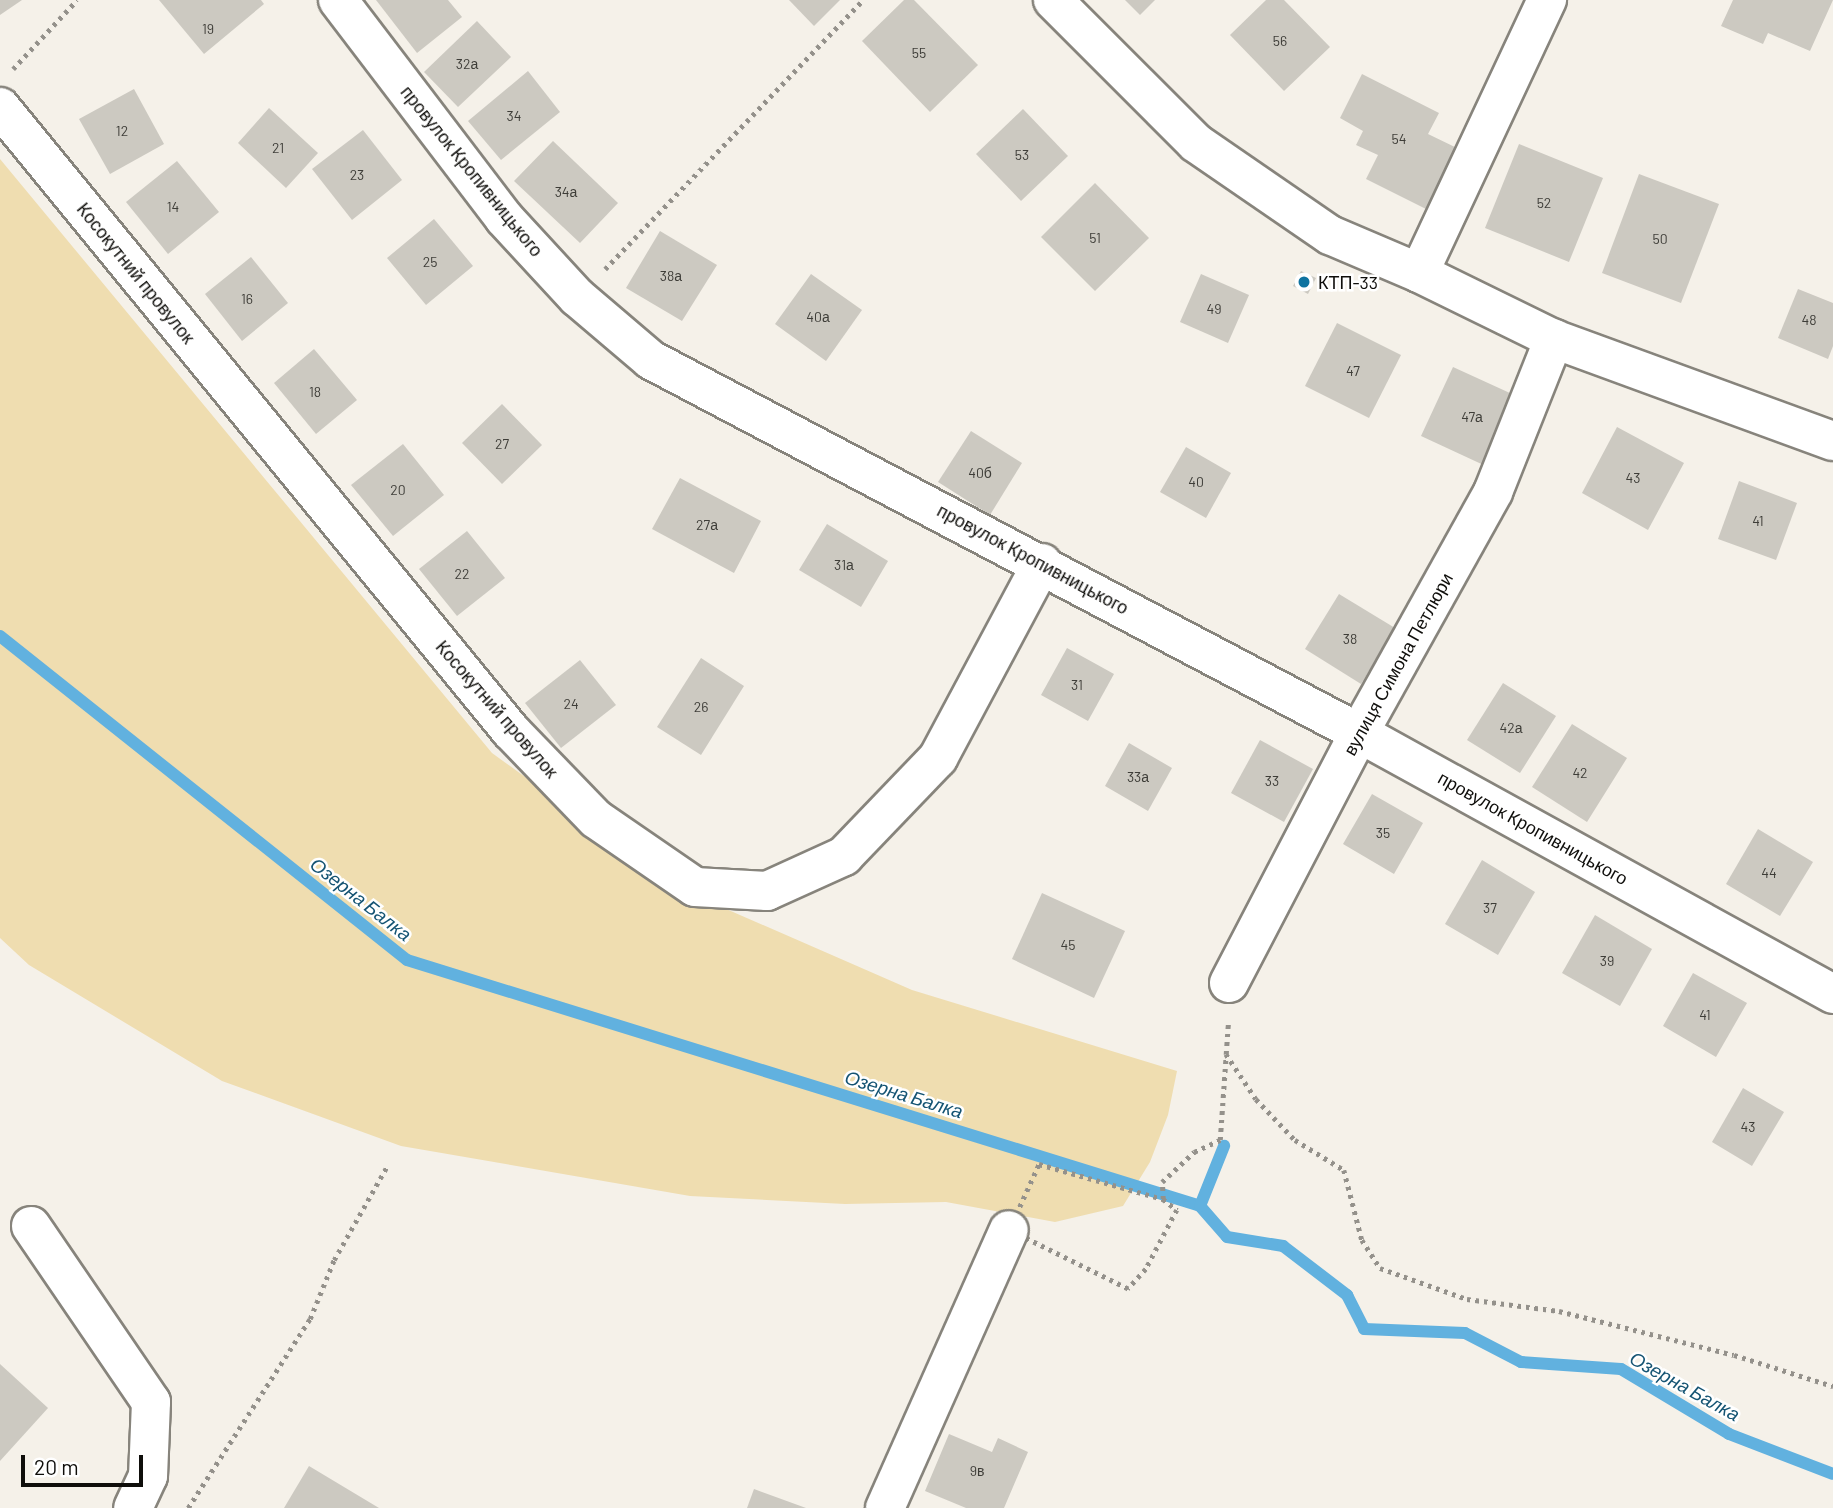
<!DOCTYPE html>
<html>
<head>
<meta charset="utf-8">
<style>
  body { margin:0 }
  #map { position:relative; width:1833px; height:1508px; overflow:hidden; background:#f5f1e9; font-family:Barlow,sans-serif }
  div>[style] { position:absolute }
  .green>* { inset:0; background:#efddb0 }
  .stream>* { height:12px; margin:-6px; padding:0 6px; transform-origin:6px; border-radius:6px; background:#61b1df }
  .building>* { inset:0; background:#ccc9c1 }
  .path>* { height:4.5px; margin-top:-2.25px; transform-origin:0; background:repeating-linear-gradient(90deg,#94918b 0 3.5px,transparent 0 8.5px) }
  .roads { filter:drop-shadow(2px 0 #87847c) drop-shadow(-2px 0 #87847c) drop-shadow(0 2px #87847c) drop-shadow(0 -2px #87847c) }
  .minor>* { height:38px; margin:-19px; padding:0 19px; transform-origin:19px; border-radius:19px; background:#fff }
  .dots>* { width:19px; height:19px; translate:-50% -50%; box-sizing:border-box; border:4px solid #fff; border-radius:50% }
  span { translate:-50% -50%; white-space:nowrap; text-align:center; line-height:1.15; -webkit-text-stroke:5px #fff; paint-order:stroke }
  .number-label { font-size:14px; color:#3e3d38 }
  .number-label span { -webkit-text-stroke-width:0 }
  .street-label { font-size:18px; color:#0f0e0b }
  .poi-label { font-size:18px; color:#0f0e0b }
  .left { translate:0 -50%; text-align:left }
  .water-label { font-size:19px; color:#155473; font-style:italic }
  .scale { position:absolute; left:21px; top:1455px; width:122px; height:32px; box-sizing:border-box; border:4px solid #0f0e0b; border-top:0; padding-left:9px; font-size:21px; line-height:24px; white-space:nowrap; color:#0f0e0b; -webkit-text-stroke:5px #fff; paint-order:stroke }
</style>
</head>
<body>
<div id="map">
  <div class="green">
    <div style="clip-path:polygon(0 159px,492px 753px,678px 888px,912px 990px,1177px 1071px,1168px 1115px,1150px 1162px,1123px 1206px,1055px 1222px,946px 1202px,845px 1204px,690px 1196px,401px 1146px,222px 1081px,29px 965px,0 938px)"></div>
  </div>
  <div class="stream">
    <div style="left:0;top:636px;width:520px;rotate:38.52deg"></div>
    <div style="left:407px;top:960px;width:830px;rotate:17.23deg"></div>
    <div style="left:1200px;top:1206px;width:41px;rotate:48.9deg"></div>
    <div style="left:1227px;top:1237px;width:57px;rotate:9.1deg"></div>
    <div style="left:1283px;top:1246px;width:81px;rotate:37.4deg"></div>
    <div style="left:1347px;top:1295px;width:38px;rotate:63deg"></div>
    <div style="left:1364px;top:1329px;width:101px;rotate:2.3deg"></div>
    <div style="left:1465px;top:1333px;width:63px;rotate:27.4deg"></div>
    <div style="left:1521px;top:1362px;width:100px;rotate:4deg"></div>
    <div style="left:1621px;top:1369px;width:126px;rotate:31deg"></div>
    <div style="left:1729px;top:1434px;width:111px;rotate:21deg"></div>
    <div style="left:1200px;top:1206px;width:65px;rotate:-68.2deg"></div>
  </div>
  <div class="building">
    <div style="clip-path:polygon(0 0,22px 0,0 15px)"></div>
    <div style="clip-path:polygon(159px 0,261px 0,264px 4px,204px 54px)"></div>
    <div style="clip-path:polygon(376px 0,448px 0,462px 17px,417px 53px)"></div>
    <div style="clip-path:polygon(789px 0,840px 0,814px 26px)"></div>
    <div style="clip-path:polygon(904px 0,914px 0,978px 65px,930px 112px,862px 41px)"></div>
    <div style="clip-path:polygon(1125px 0,1155px 0,1140px 15px)"></div>
    <div style="clip-path:polygon(1266px 0,1284px 0,1330px 47px,1284px 91px,1230px 35px)"></div>
    <div style="clip-path:polygon(1733px 0,1833px 0,1810px 51px,1768px 33px,1763px 44px,1721px 26px)"></div>
    <div style="clip-path:polygon(477px 21px,511px 57px,458px 107px,424px 72px)"></div>
    <div style="clip-path:polygon(528px 71px,560px 112px,501px 160px,468px 121px)"></div>
    <div style="clip-path:polygon(1362px 74px,1439px 113px,1428px 134px,1459px 149px,1428px 210px,1366px 179px,1378px 155px,1356px 145px,1363px 131px,1340px 118px)"></div>
    <div style="clip-path:polygon(134px 89px,164px 144px,110px 174px,79px 119px)"></div>
    <div style="clip-path:polygon(269px 108px,318px 153px,286px 188px,238px 143px)"></div>
    <div style="clip-path:polygon(1023px 109px,1068px 156px,1021px 201px,976px 154px)"></div>
    <div style="clip-path:polygon(363px 130px,402px 180px,352px 220px,312px 169px)"></div>
    <div style="clip-path:polygon(553px 141px,618px 203px,580px 243px,514px 181px)"></div>
    <div style="clip-path:polygon(1519px 144px,1603px 178px,1569px 262px,1485px 228px)"></div>
    <div style="clip-path:polygon(177px 161px,219px 212px,168px 254px,126px 202px)"></div>
    <div style="clip-path:polygon(1639px 174px,1719px 204px,1681px 303px,1602px 273px)"></div>
    <div style="clip-path:polygon(1095px 183px,1149px 238px,1095px 291px,1041px 237px)"></div>
    <div style="clip-path:polygon(434px 219px,473px 266px,426px 305px,387px 258px)"></div>
    <div style="clip-path:polygon(660px 231px,717px 265px,682px 321px,626px 288px)"></div>
    <div style="clip-path:polygon(251px 257px,288px 303px,242px 341px,205px 294px)"></div>
    <div style="clip-path:polygon(1301px 271px,1316px 278px,1308px 294px,1293px 286px)"></div>
    <div style="clip-path:polygon(811px 274px,862px 310px,826px 361px,775px 324px)"></div>
    <div style="clip-path:polygon(1201px 274px,1249px 295px,1228px 343px,1180px 322px)"></div>
    <div style="clip-path:polygon(1798px 289px,1833px 303px,1833px 346px,1828px 359px,1778px 338px)"></div>
    <div style="clip-path:polygon(1337px 323px,1401px 355px,1369px 418px,1305px 386px)"></div>
    <div style="clip-path:polygon(314px 349px,357px 400px,316px 434px,274px 383px)"></div>
    <div style="clip-path:polygon(1453px 367px,1523px 399px,1490px 468px,1421px 436px)"></div>
    <div style="clip-path:polygon(502px 404px,542px 445px,502px 484px,462px 443px)"></div>
    <div style="clip-path:polygon(1617px 427px,1684px 463px,1648px 530px,1582px 493px)"></div>
    <div style="clip-path:polygon(971px 431px,1022px 463px,990px 515px,938px 482px)"></div>
    <div style="clip-path:polygon(403px 444px,444px 495px,393px 536px,351px 485px)"></div>
    <div style="clip-path:polygon(1186px 447px,1231px 473px,1206px 518px,1160px 492px)"></div>
    <div style="clip-path:polygon(680px 478px,761px 521px,734px 573px,652px 529px)"></div>
    <div style="clip-path:polygon(1739px 481px,1797px 503px,1776px 560px,1718px 539px)"></div>
    <div style="clip-path:polygon(827px 524px,888px 561px,861px 607px,799px 570px)"></div>
    <div style="clip-path:polygon(467px 531px,505px 578px,457px 616px,419px 569px)"></div>
    <div style="clip-path:polygon(1339px 594px,1395px 628px,1361px 684px,1305px 649px)"></div>
    <div style="clip-path:polygon(1067px 648px,1114px 674px,1088px 721px,1041px 695px)"></div>
    <div style="clip-path:polygon(701px 658px,744px 686px,701px 755px,657px 727px)"></div>
    <div style="clip-path:polygon(580px 660px,616px 705px,561px 748px,525px 703px)"></div>
    <div style="clip-path:polygon(1503px 683px,1556px 716px,1520px 773px,1467px 740px)"></div>
    <div style="clip-path:polygon(1572px 724px,1627px 758px,1587px 822px,1532px 787px)"></div>
    <div style="clip-path:polygon(1260px 740px,1313px 769px,1284px 822px,1231px 793px)"></div>
    <div style="clip-path:polygon(1129px 743px,1172px 768px,1148px 811px,1105px 786px)"></div>
    <div style="clip-path:polygon(1372px 794px,1423px 823px,1394px 874px,1343px 844px)"></div>
    <div style="clip-path:polygon(1758px 829px,1813px 862px,1780px 916px,1726px 884px)"></div>
    <div style="clip-path:polygon(1482px 860px,1535px 892px,1498px 955px,1445px 924px)"></div>
    <div style="clip-path:polygon(1042px 893px,1125px 931px,1094px 998px,1012px 959px)"></div>
    <div style="clip-path:polygon(1595px 915px,1652px 949px,1620px 1006px,1562px 973px)"></div>
    <div style="clip-path:polygon(1693px 973px,1747px 1003px,1716px 1057px,1663px 1026px)"></div>
    <div style="clip-path:polygon(1743px 1088px,1784px 1112px,1752px 1166px,1712px 1142px)"></div>
    <div style="clip-path:polygon(0 1364px,48px 1408px,0 1461px)"></div>
    <div style="clip-path:polygon(949px 1434px,992px 1452px,998px 1438px,1028px 1452px,1004px 1508px,966px 1508px,925px 1491px)"></div>
    <div style="clip-path:polygon(309px 1466px,379px 1508px,284px 1508px)"></div>
    <div style="clip-path:polygon(754px 1489px,806px 1508px,747px 1508px)"></div>
  </div>
  <div class="path">
    <div style="left:13px;top:69px;width:94px;rotate:-47.2deg"></div>
    <div style="left:605px;top:269px;width:373px;rotate:-46.2deg"></div>
    <div style="left:1226px;top:1054px;width:31px;rotate:-86deg"></div>
    <div style="left:1039px;top:1164px;width:129px;rotate:15.8deg"></div>
    <div style="left:1163px;top:1199px;width:18px;rotate:38deg"></div>
    <div style="left:1177px;top:1210px;width:67px;rotate:117.7deg"></div>
    <div style="left:1146px;top:1269px;width:27px;rotate:132deg"></div>
    <div style="left:1128px;top:1289px;width:133px;rotate:-153.6deg"></div>
    <div style="left:1009px;top:1230px;width:72px;rotate:-65.6deg"></div>
    <div style="left:1163px;top:1199px;width:17px;rotate:-93deg"></div>
    <div style="left:1162px;top:1182px;width:44px;rotate:-43.2deg"></div>
    <div style="left:1194px;top:1152px;width:29px;rotate:-25deg"></div>
    <div style="left:1220px;top:1140px;width:86px;rotate:-86deg"></div>
    <div style="left:1226px;top:1054px;width:54px;rotate:56.3deg"></div>
    <div style="left:1256px;top:1099px;width:57px;rotate:46.4deg"></div>
    <div style="left:1295px;top:1140px;width:57px;rotate:31.5deg"></div>
    <div style="left:1344px;top:1170px;width:72px;rotate:75.6deg"></div>
    <div style="left:1362px;top:1240px;width:33px;rotate:57deg"></div>
    <div style="left:1380px;top:1268px;width:92px;rotate:19.6deg"></div>
    <div style="left:1467px;top:1299px;width:93px;rotate:7.4deg"></div>
    <div style="left:1559px;top:1311px;width:180px;rotate:14.1deg"></div>
    <div style="left:1734px;top:1355px;width:104px;rotate:17.4deg"></div>
    <div style="left:188px;top:1508px;width:225px;rotate:-57.2deg"></div>
    <div style="left:310px;top:1319px;width:64px;rotate:-67.9deg"></div>
    <div style="left:334px;top:1260px;width:106px;rotate:-60.5deg"></div>
  </div>
  <div class="roads">
    <div class="minor">
      <div style="left:338px;top:0;width:274px;rotate:52.7deg"></div>
      <div style="left:504px;top:218px;width:108px;rotate:47.3deg"></div>
      <div style="left:577px;top:297px;width:97px;rotate:40.4deg"></div>
      <div style="left:651px;top:360px;width:800px;rotate:27.78deg"></div>
      <div style="left:1359px;top:733px;width:541px;rotate:28.84deg"></div>
      <div style="left:1053px;top:0;width:202px;rotate:45deg"></div>
      <div style="left:1196px;top:143px;width:163px;rotate:34.5deg"></div>
      <div style="left:1330px;top:235px;width:97px;rotate:23.1deg"></div>
      <div style="left:1419px;top:273px;width:150px;rotate:26.1deg"></div>
      <div style="left:1554px;top:339px;width:297px;rotate:20.1deg"></div>
      <div style="left:0;top:107px;width:807px;rotate:50.69deg"></div>
      <div style="left:511px;top:731px;width:122px;rotate:46deg"></div>
      <div style="left:596px;top:819px;width:120px;rotate:34.5deg"></div>
      <div style="left:695px;top:887px;width:72px;rotate:3.2deg"></div>
      <div style="left:767px;top:891px;width:85px;rotate:-24.4deg"></div>
      <div style="left:844px;top:856px;width:136px;rotate:-46.2deg"></div>
      <div style="left:938px;top:758px;width:221px;rotate:-61.9deg"></div>
      <div style="left:1419px;top:273px;width:302px;rotate:-64.9deg"></div>
      <div style="left:1229px;top:983px;width:282px;rotate:-62.5deg"></div>
      <div style="left:1359px;top:733px;width:276px;rotate:-60.9deg"></div>
      <div style="left:1493px;top:492px;width:165px;rotate:-68.3deg"></div>
      <div style="left:31px;top:1226px;width:213px;rotate:55.7deg"></div>
      <div style="left:151px;top:1402px;width:74px;rotate:92.3deg"></div>
      <div style="left:148px;top:1476px;width:35px;rotate:115deg"></div>
      <div style="left:885px;top:1508px;width:304px;rotate:-66deg"></div>
    </div>
  </div>
  <div class="dots">
    <div style="left:1304px;top:282px;background:#0f73a0"></div>
  </div>
  <div class="number-label">
    <span style="left:208px;top:29px">19</span>
    <span style="left:1280px;top:41px">56</span>
    <span style="left:919px;top:53px">55</span>
    <span style="left:467px;top:64px">32а</span>
    <span style="left:514px;top:116px">34</span>
    <span style="left:122px;top:131px">12</span>
    <span style="left:1399px;top:139px">54</span>
    <span style="left:278px;top:148px">21</span>
    <span style="left:1022px;top:155px">53</span>
    <span style="left:357px;top:175px">23</span>
    <span style="left:566px;top:192px">34а</span>
    <span style="left:1544px;top:203px">52</span>
    <span style="left:173px;top:207px">14</span>
    <span style="left:1095px;top:238px">51</span>
    <span style="left:1660px;top:239px">50</span>
    <span style="left:430px;top:262px">25</span>
    <span style="left:671px;top:276px">38а</span>
    <span style="left:247px;top:299px">16</span>
    <span style="left:1214px;top:309px">49</span>
    <span style="left:818px;top:317px">40а</span>
    <span style="left:1809px;top:320px">48</span>
    <span style="left:1353px;top:371px">47</span>
    <span style="left:315px;top:392px">18</span>
    <span style="left:1472px;top:417px">47а</span>
    <span style="left:502px;top:444px">27</span>
    <span style="left:980px;top:473px">40б</span>
    <span style="left:1633px;top:478px">43</span>
    <span style="left:1196px;top:482px">40</span>
    <span style="left:398px;top:490px">20</span>
    <span style="left:1758px;top:521px">41</span>
    <span style="left:707px;top:525px">27а</span>
    <span style="left:844px;top:565px">31а</span>
    <span style="left:462px;top:574px">22</span>
    <span style="left:1350px;top:639px">38</span>
    <span style="left:1077px;top:685px">31</span>
    <span style="left:571px;top:704px">24</span>
    <span style="left:701px;top:707px">26</span>
    <span style="left:1511px;top:728px">42а</span>
    <span style="left:1580px;top:773px">42</span>
    <span style="left:1138px;top:777px">33а</span>
    <span style="left:1272px;top:781px">33</span>
    <span style="left:1383px;top:833px">35</span>
    <span style="left:1769px;top:873px">44</span>
    <span style="left:1490px;top:908px">37</span>
    <span style="left:1068px;top:945px">45</span>
    <span style="left:1607px;top:961px">39</span>
    <span style="left:1705px;top:1015px">41</span>
    <span style="left:1748px;top:1127px">43</span>
    <span style="left:977px;top:1471px">9в</span>
  </div>
  <div class="street-label">
    <span style="left:472px;top:171px;rotate:51deg">провулок Кропивницького</span>
    <span style="left:136px;top:273px;rotate:51deg">Косокутний провулок</span>
    <span style="left:1033px;top:559px;rotate:28deg">провулок Кропивницького</span>
    <span style="left:1398px;top:664px;rotate:-61deg">вулиця Симона Петлюри</span>
    <span style="left:497px;top:709px;rotate:49deg">Косокутний провулок</span>
    <span style="left:1533px;top:828px;rotate:29deg">провулок Кропивницького</span>
  </div>
  <div class="poi-label">
    <span class="left" style="left:1318px;top:282px">КТП-33</span>
  </div>
  <div class="water-label">
    <span style="left:361px;top:899px;rotate:38deg">Озерна Балка</span>
    <span style="left:904px;top:1094px;rotate:17deg">Озерна Балка</span>
    <span style="left:1685px;top:1386px;rotate:29deg">Озерна Балка</span>
  </div>
  <div class="scale">20 m</div>
</div>
</body>
</html>
